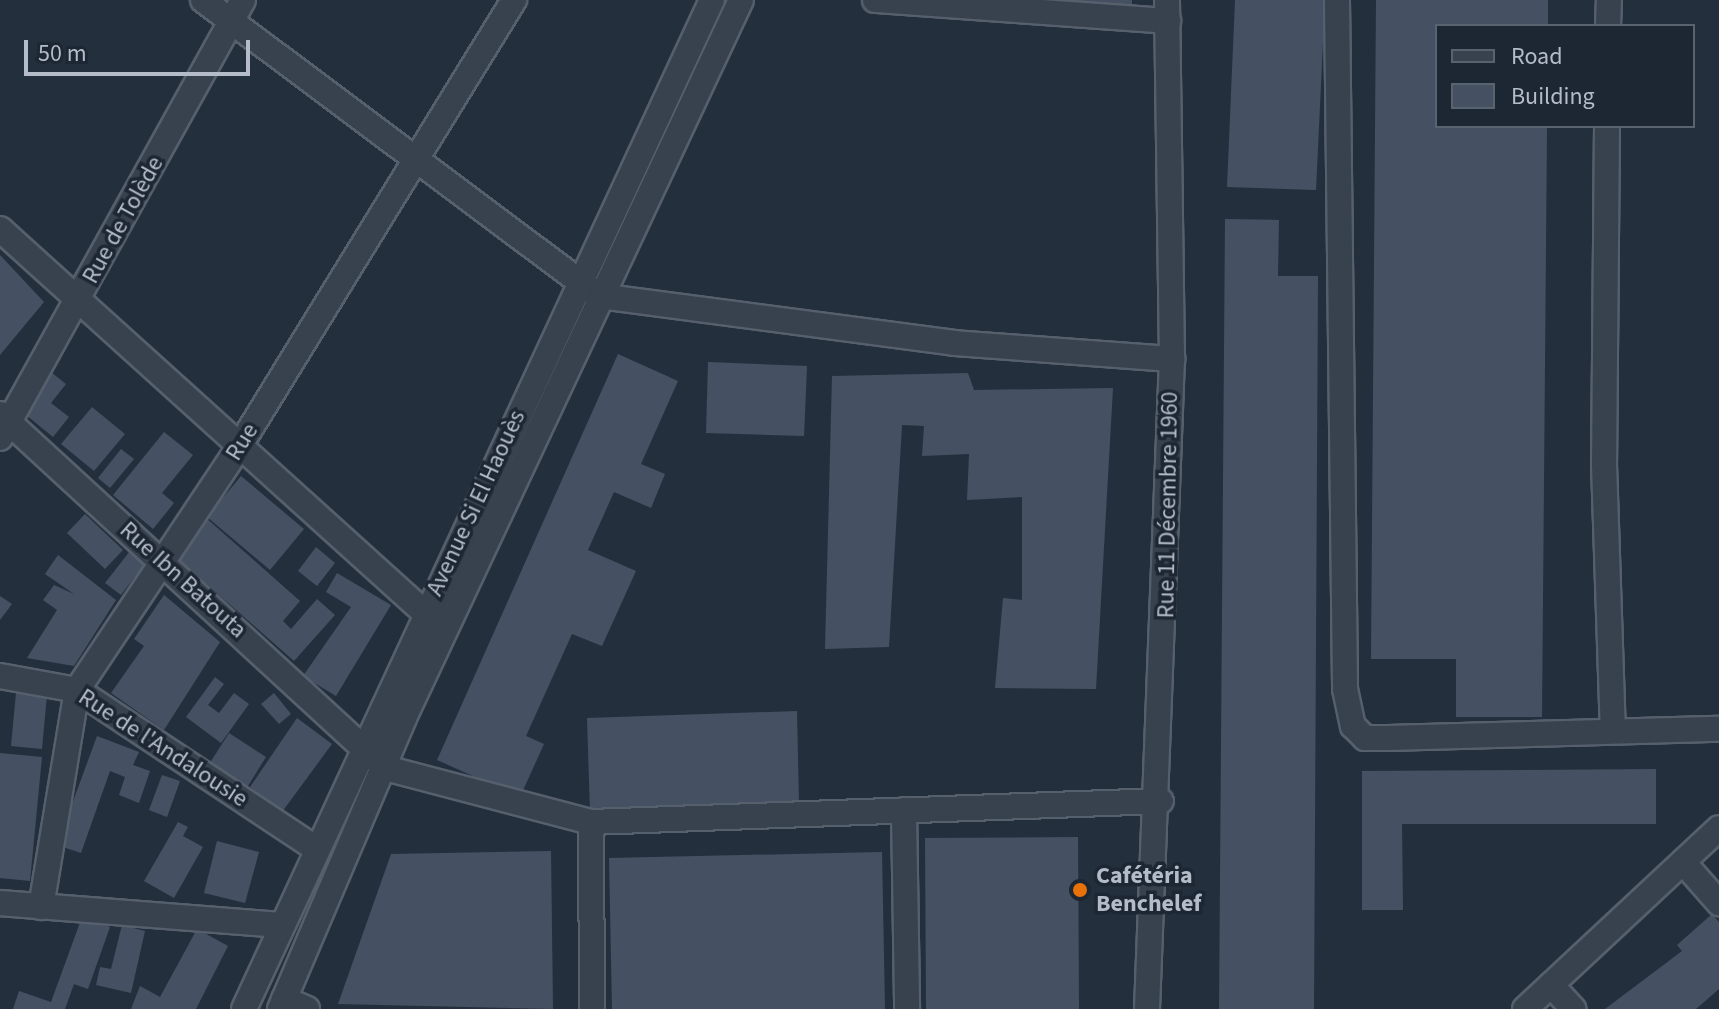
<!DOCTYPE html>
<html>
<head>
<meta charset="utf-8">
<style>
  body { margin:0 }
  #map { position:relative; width:1719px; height:1009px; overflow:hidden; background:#242f3e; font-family:"Source Sans 3",sans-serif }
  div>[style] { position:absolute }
  .building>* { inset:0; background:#455162 }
  .roads { filter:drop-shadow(2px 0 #565f6c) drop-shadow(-2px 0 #565f6c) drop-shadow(0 2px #565f6c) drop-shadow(0 -2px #565f6c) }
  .street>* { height:24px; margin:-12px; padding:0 12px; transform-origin:12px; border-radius:12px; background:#38414e }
  .dots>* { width:22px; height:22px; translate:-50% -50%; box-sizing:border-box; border:4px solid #1d2633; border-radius:50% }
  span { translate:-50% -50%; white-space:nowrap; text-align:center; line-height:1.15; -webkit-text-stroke:7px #1d2633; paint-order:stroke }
  .street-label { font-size:24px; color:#b4bcc9 }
  .poi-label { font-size:24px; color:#b4bcc9; font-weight:700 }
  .left { translate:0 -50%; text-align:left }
  .legend { position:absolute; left:1435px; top:24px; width:260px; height:104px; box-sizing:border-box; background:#1d2633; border:2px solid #59626f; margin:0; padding:10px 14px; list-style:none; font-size:24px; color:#b4bcc9 }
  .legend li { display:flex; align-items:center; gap:16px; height:40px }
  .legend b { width:40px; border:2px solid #59626f }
  .scale { position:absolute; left:24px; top:40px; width:226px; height:36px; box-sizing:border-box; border:4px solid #b4bcc9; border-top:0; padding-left:10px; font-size:24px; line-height:28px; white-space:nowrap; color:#b4bcc9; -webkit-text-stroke:6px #1d2633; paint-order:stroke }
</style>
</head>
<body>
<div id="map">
  <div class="building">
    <div style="clip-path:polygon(1068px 0,1132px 0,1132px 6px)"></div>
    <div style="clip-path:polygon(1235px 0,1325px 0,1316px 190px,1227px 187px)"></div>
    <div style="clip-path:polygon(1376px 0,1548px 0,1548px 26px,1437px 26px,1437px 126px,1547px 126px,1542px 717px,1456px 717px,1456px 659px,1371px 659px)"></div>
    <div style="clip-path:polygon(1225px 219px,1279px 220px,1278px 276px,1318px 276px,1314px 1009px,1219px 1009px)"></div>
    <div style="clip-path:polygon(0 255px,44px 302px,0 355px)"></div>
    <div style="clip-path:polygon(618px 354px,678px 381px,641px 464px,665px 474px,651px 508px,614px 492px,588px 550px,636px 571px,602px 646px,572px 634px,526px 736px,544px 744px,520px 797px,437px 760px)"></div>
    <div style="clip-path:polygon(708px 362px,807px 366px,804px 436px,706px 433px)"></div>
    <div style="clip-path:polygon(51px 372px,66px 384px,51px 403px,69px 417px,53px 437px,20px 410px)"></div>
    <div style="clip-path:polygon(968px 373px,974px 390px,1113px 388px,1096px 689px,995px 688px,1003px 598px,1022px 600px,1022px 497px,967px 500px,969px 454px,922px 456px,924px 426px,902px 425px,889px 647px,825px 649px,832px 376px)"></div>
    <div style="clip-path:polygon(92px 407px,125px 434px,94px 471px,61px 444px)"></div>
    <div style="clip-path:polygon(164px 432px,193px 455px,162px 493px,174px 503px,153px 529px,113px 495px)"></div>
    <div style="clip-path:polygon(121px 449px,134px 459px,110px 488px,98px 478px)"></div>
    <div style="clip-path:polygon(241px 476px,304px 529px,270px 570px,207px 517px)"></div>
    <div style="clip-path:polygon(85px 514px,123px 550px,105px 569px,67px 533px)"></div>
    <div style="clip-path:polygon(205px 517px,300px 601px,283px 621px,291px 629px,317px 599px,335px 615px,294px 661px,177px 558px)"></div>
    <div style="clip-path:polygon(316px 547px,335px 563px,317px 586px,298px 571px)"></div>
    <div style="clip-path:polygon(130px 551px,145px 563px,121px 595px,105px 583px)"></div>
    <div style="clip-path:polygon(58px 555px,116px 600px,74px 666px,27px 658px,57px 610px,43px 600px,54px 585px,74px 594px,45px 574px)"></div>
    <div style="clip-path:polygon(337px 573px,391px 605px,336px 696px,303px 676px,351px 607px,326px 592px)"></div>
    <div style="clip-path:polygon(164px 595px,220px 642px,164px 730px,111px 693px,144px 646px,134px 639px)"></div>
    <div style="clip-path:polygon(0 596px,12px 604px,0 620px)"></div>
    <div style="clip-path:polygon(215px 677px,224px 684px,208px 705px,219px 713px,234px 693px,249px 704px,221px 743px,186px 717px)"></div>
    <div style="clip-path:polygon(16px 693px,47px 695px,42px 749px,11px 746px)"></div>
    <div style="clip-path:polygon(274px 693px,291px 714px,279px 724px,261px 704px)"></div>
    <div style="clip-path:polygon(797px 711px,799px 804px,590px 811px,587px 718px)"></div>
    <div style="clip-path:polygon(297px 718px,332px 744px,282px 812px,250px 787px)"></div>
    <div style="clip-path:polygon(229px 733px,266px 757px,246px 789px,208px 766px)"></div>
    <div style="clip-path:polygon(97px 736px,139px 752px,133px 765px,150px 771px,139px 803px,119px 795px,125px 777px,110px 771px,81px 853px,57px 845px)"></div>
    <div style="clip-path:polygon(0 753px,42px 757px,30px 881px,0 878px)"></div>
    <div style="clip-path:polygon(1656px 769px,1656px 824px,1402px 824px,1403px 910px,1362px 910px,1362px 771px)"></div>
    <div style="clip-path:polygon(162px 775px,180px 781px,167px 817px,149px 810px)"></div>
    <div style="clip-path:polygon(178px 822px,188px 827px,183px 836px,203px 847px,174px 898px,144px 881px)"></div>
    <div style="clip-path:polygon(1078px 837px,1079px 1009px,926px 1009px,925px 838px)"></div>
    <div style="clip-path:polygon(217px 841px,259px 852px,245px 903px,204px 893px)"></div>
    <div style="clip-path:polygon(551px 851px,553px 1009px,338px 1004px,391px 854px)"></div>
    <div style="clip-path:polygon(882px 852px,885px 1009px,612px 1009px,609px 858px)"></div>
    <div style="clip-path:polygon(1712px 914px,1719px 922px,1719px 989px,1696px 1009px,1605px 1009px,1682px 951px,1677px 945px)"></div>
    <div style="clip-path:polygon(82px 917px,110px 927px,88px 989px,74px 984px,65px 1009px,13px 1009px,19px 991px,51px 1002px)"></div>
    <div style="clip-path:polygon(122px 925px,145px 931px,131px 993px,96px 985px,100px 967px,111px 969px)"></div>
    <div style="clip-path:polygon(197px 929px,228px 946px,196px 1009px,131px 1009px,140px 986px,160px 997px)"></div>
  </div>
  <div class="roads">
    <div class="street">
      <div style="left:203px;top:0;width:494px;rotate:36.8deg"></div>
      <div style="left:599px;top:296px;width:358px;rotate:7.5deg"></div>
      <div style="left:954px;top:343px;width:219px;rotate:4.2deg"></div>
      <div style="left:875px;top:0;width:294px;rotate:4.1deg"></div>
      <div style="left:1337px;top:0;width:689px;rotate:89.33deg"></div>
      <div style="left:1345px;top:689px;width:38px;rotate:78deg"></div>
      <div style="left:1353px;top:726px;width:17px;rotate:45deg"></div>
      <div style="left:1365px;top:738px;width:23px"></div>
      <div style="left:1388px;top:738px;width:331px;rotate:-1.6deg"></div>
      <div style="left:1608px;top:26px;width:26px;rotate:-88deg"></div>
      <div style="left:1607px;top:126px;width:338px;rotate:90.5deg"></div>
      <div style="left:1604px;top:464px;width:265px;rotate:88.1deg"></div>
      <div style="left:0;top:229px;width:573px;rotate:42.1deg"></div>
      <div style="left:0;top:414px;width:523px;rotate:42.6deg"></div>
      <div style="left:385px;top:768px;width:213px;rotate:14.7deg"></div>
      <div style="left:591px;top:822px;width:570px;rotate:-2.11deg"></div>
      <div style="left:0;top:438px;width:501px;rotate:-60.98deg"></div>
      <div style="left:0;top:676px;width:78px;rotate:10.3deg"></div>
      <div style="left:77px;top:690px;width:287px;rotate:33.6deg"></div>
      <div style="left:904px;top:810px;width:199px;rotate:89.1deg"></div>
      <div style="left:591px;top:822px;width:187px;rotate:89.7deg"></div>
      <div style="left:1683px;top:862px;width:55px;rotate:48.7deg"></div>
      <div style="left:0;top:903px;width:279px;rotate:4.5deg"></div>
      <div style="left:41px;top:907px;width:220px;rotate:-80.6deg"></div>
      <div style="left:77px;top:690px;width:292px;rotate:-56.3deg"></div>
      <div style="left:239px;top:447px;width:525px;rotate:-58.4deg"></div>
      <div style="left:1551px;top:985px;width:33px;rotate:47deg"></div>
      <div style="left:284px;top:999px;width:25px;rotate:23deg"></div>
      <div style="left:244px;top:1009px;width:1112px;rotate:-65.12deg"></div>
      <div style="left:280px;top:1009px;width:316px;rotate:-66.9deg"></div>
      <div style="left:404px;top:718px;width:793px;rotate:-64.86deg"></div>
      <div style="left:1147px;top:1009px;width:650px;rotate:-87.8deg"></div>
      <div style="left:1172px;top:359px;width:359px;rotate:-90.8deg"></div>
      <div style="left:1525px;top:1009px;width:265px;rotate:-43deg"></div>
    </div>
  </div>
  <div class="dots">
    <div style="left:1080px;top:890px;background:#e8710a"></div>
  </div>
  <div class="street-label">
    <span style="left:123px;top:220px;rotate:-61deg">Rue de Tolède</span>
    <span style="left:242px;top:442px;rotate:-58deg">Rue</span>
    <span style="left:476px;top:503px;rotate:-65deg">Avenue Si El Haouès</span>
    <span style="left:1168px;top:505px;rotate:-89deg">Rue 11 Décembre 1960</span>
    <span style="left:183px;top:580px;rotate:42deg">Rue Ibn Batouta</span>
    <span style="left:163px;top:748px;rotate:33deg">Rue de l'Andalousie</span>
  </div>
  <div class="poi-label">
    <span class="left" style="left:1096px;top:890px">Cafétéria<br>Benchelef</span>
  </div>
  <ul class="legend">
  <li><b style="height:10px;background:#38414e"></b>Road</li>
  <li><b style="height:22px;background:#455162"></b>Building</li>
  </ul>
  <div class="scale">50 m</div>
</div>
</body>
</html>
